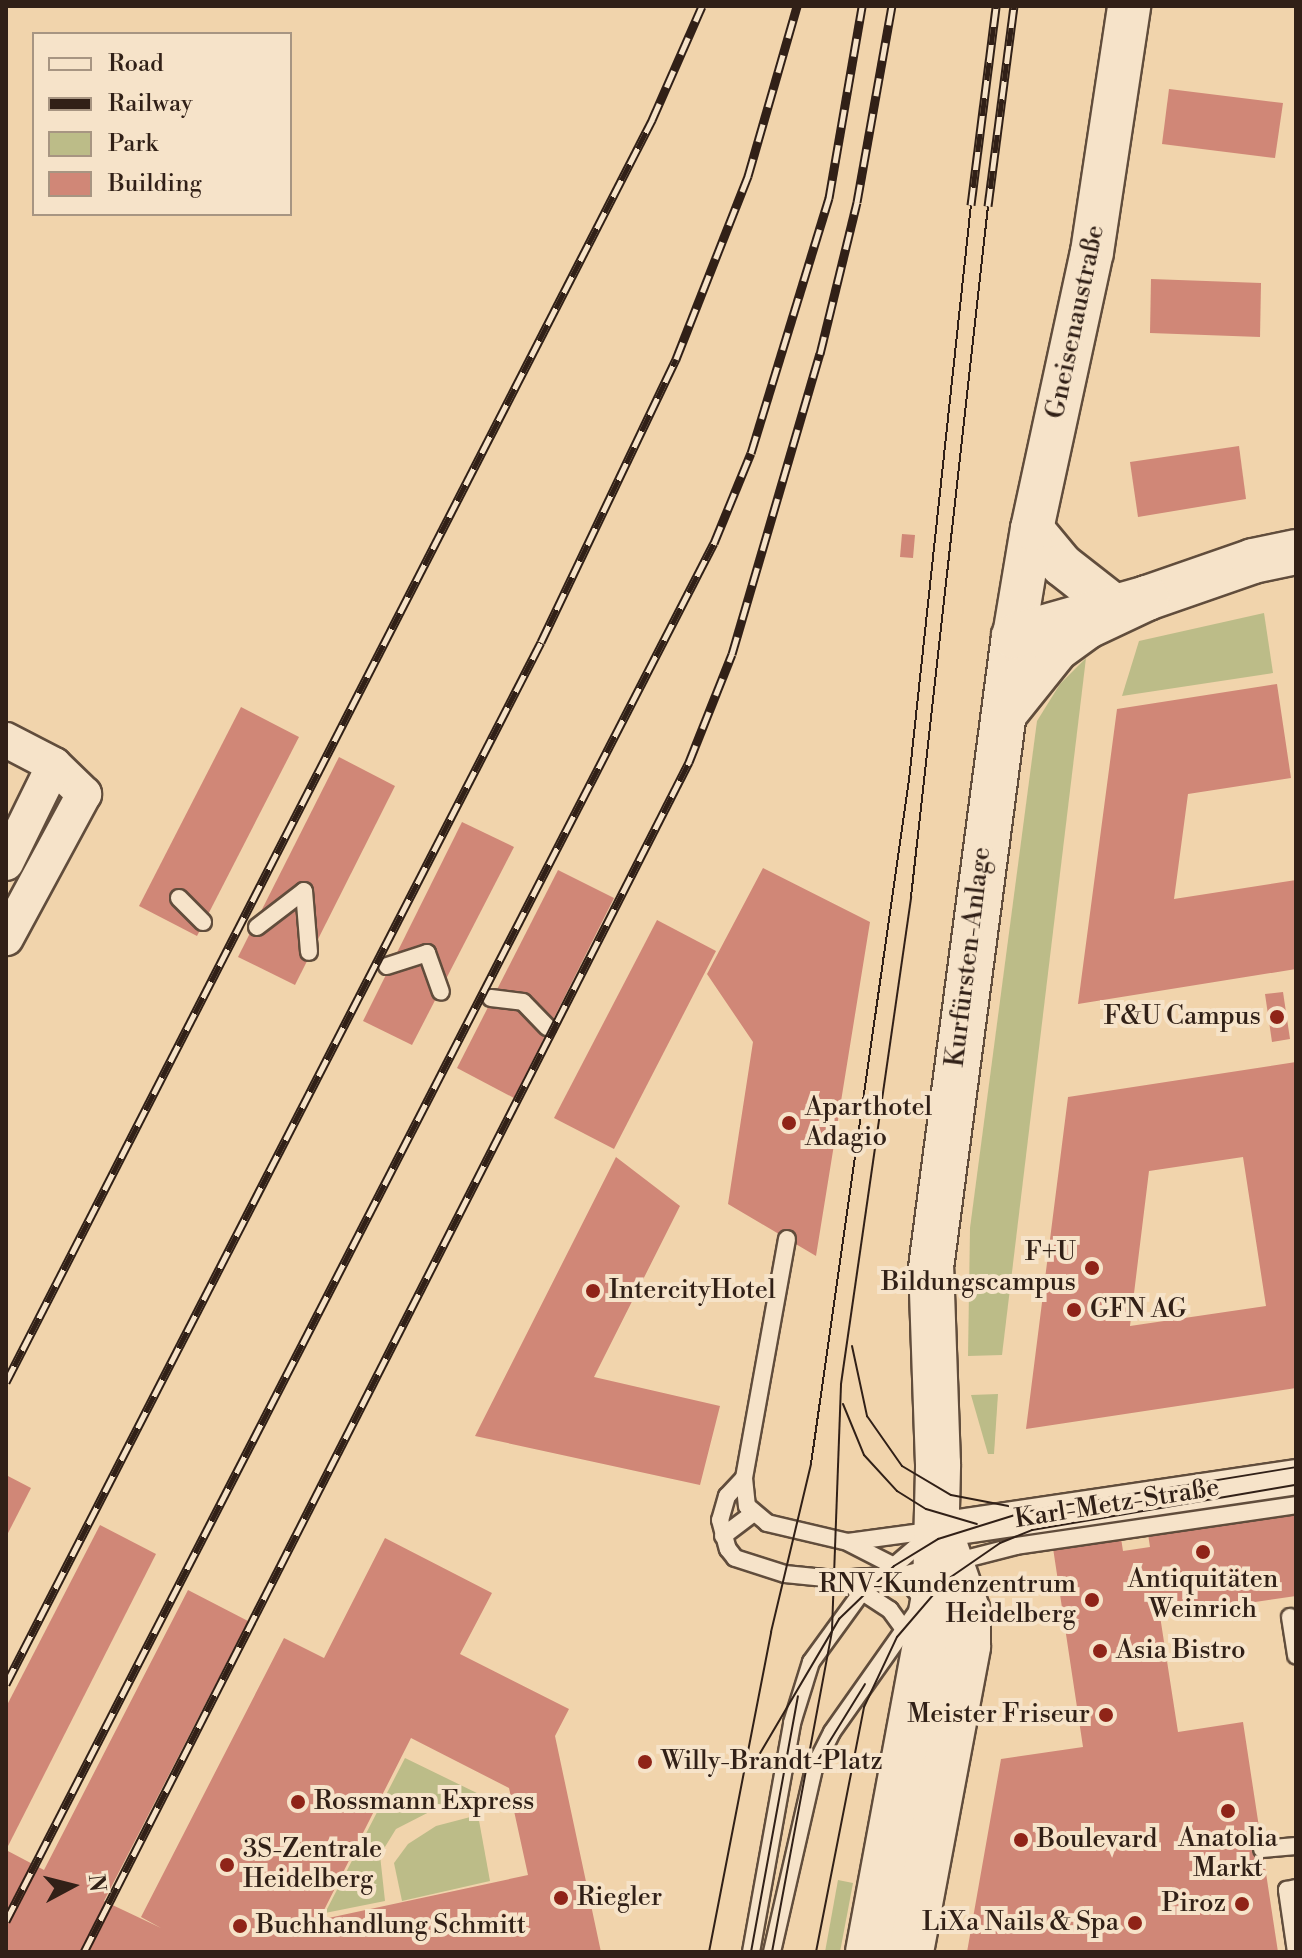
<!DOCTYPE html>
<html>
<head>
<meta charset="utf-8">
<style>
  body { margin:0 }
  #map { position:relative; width:1302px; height:1958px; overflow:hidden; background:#f1d4ac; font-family:"Libre Bodoni",serif }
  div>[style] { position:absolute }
  .green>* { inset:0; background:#bcbc88 }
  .building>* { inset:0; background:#d08777 }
  .roads { filter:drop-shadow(2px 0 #614d3c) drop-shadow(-2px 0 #614d3c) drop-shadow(0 2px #614d3c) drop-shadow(0 -2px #614d3c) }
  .service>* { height:16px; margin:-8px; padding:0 8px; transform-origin:8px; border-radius:8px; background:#f6e3c9 }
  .minor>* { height:34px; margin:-17px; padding:0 17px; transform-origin:17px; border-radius:17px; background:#f6e3c9 }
  .tertiary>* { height:42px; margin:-21px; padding:0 21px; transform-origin:21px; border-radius:21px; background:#f6e3c9 }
  .secondary>* { height:44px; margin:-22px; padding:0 22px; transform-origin:22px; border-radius:22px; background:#f6e3c9 }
  .tram>* { height:2px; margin:-1px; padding:0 1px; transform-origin:1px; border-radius:1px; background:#312017 }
  .rail>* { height:9px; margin-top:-4.5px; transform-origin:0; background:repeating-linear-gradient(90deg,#f6e3c9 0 18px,#312017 0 36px); box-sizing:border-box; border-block:2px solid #312017 }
  .dots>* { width:22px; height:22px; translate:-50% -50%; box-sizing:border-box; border:4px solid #f6e3c9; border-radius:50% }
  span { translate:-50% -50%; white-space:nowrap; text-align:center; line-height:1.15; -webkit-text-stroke:8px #f6e3c9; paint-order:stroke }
  .street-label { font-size:26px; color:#312017 }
  .poi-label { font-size:26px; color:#312017 }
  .right { translate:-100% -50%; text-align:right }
  .left { translate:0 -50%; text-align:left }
  .frame { position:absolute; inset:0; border:8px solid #312017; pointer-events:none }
  .legend { position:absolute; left:32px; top:32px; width:260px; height:184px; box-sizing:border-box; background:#f6e3c9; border:2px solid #a79582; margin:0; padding:10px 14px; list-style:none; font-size:24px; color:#312017 }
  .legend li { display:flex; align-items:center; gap:16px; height:40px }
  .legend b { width:40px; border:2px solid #a79582 }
  .north { position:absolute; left:32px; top:1846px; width:80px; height:80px; -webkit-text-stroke:6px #f6e3c9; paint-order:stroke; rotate:83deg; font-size:22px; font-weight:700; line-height:32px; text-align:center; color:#312017 }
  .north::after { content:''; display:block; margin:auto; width:28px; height:36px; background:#312017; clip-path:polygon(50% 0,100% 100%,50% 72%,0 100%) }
</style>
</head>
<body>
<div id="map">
  <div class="green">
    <div style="clip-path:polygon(1264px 613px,1273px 673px,1122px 696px,1139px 641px)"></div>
    <div style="clip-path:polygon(1086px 658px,1002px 1355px,968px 1356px,970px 1228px,1037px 721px,1060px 684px)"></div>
    <div style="clip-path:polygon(998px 1394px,994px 1454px,988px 1454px,971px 1395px)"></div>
    <div style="clip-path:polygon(405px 1758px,483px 1796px,439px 1807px,396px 1829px,380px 1855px,385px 1901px,325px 1913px)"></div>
    <div style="clip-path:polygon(478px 1815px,490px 1881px,402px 1901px,394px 1863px,408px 1844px,436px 1826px)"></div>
    <div style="clip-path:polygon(838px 1880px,853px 1883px,840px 1952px,825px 1952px)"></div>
  </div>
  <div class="building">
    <div style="clip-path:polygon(1169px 89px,1283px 103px,1275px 158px,1162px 144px)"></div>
    <div style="clip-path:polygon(1151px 279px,1261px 283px,1260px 337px,1150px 333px)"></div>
    <div style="clip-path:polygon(1239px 446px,1246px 499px,1138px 517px,1130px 462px)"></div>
    <div style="clip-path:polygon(902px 534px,915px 535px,913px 558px,900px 557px)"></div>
    <div style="clip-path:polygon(1277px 684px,1291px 778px,1188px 794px,1174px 899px,1296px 880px,1296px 969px,1078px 1004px,1117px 709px)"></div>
    <div style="clip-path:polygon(241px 707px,299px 737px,197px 936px,139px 906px)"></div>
    <div style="clip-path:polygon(339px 757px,395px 786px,295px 985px,238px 957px)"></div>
    <div style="clip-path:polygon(462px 822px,514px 847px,412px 1045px,363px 1021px)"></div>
    <div style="clip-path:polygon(763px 868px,870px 922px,816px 1256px,728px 1204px,753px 1042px,707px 974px)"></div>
    <div style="clip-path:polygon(558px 870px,614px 898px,514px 1098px,457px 1068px)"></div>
    <div style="clip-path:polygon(657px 920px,716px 951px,614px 1149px,554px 1118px)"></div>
    <div style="clip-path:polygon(1283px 992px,1290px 1039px,1272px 1042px,1265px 994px)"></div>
    <div style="clip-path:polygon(evenodd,1296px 1062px,1296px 1388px,1026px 1429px,1068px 1097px,1296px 1062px,1243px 1157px,1266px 1306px,1130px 1326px,1149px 1171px,1243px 1157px)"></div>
    <div style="clip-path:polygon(616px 1157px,680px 1206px,594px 1377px,720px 1406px,700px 1485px,475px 1436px)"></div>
    <div style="clip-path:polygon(6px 1475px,31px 1488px,6px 1537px)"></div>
    <div style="clip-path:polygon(1296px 1512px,1296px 1596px,1160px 1616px,1178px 1732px,1243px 1722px,1278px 1952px,967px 1952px,1001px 1759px,1083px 1747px,1053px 1548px,1121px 1538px,1123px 1551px,1150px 1547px,1148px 1534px)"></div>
    <div style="clip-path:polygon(100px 1525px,156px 1554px,6px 1850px,6px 1707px)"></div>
    <div style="clip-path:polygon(evenodd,385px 1538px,492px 1593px,460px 1654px,569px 1709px,555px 1736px,601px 1952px,6px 1952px,6px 1850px,44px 1870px,188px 1590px,248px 1621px,104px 1901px,161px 1928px,141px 1917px,284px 1638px,324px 1658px,385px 1538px,411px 1738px,509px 1788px,528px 1875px,319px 1920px,411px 1738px)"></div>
  </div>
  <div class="roads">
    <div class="service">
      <div style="left:179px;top:898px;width:34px;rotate:45deg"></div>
      <div style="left:257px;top:927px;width:59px;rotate:-37.5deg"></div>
      <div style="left:304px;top:891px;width:61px;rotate:85.3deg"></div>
      <div style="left:387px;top:966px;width:42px;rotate:-18deg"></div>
      <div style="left:427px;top:953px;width:41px;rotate:70.3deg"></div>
      <div style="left:491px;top:998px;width:32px;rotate:7deg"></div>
      <div style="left:523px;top:1002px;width:35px;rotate:46deg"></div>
      <div style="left:787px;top:1239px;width:243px;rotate:100.2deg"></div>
      <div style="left:744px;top:1478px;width:28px;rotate:84deg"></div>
      <div style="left:747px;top:1506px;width:26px;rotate:40deg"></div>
      <div style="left:767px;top:1523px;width:83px;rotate:13.2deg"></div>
      <div style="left:848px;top:1542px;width:82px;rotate:-7.7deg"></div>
      <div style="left:744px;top:1478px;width:25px;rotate:133deg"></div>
      <div style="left:727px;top:1496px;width:25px;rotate:106deg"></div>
      <div style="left:720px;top:1520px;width:30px;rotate:75deg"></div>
      <div style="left:728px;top:1549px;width:11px;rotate:52deg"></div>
      <div style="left:735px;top:1558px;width:52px;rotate:17.7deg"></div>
      <div style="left:785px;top:1574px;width:50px;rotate:5.7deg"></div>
      <div style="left:835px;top:1579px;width:68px;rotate:-3.4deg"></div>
      <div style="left:903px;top:1575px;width:117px;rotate:-14.4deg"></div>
      <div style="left:1016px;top:1546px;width:283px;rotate:-8.3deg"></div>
      <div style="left:723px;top:1536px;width:36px;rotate:-37deg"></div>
      <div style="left:849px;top:1543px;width:51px;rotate:27.1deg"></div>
      <div style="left:894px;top:1566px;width:50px;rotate:49deg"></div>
      <div style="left:855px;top:1587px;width:42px;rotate:33.3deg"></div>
      <div style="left:890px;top:1610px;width:31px;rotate:54deg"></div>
      <div style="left:1290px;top:1617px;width:39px;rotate:81deg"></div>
      <div style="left:1262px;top:1849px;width:34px;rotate:-5deg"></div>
      <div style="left:751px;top:1952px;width:233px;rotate:-79.8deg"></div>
      <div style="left:792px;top:1723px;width:64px;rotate:-72.7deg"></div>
      <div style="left:811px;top:1662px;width:82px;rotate:-54deg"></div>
      <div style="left:859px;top:1596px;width:94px;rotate:-40.7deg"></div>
      <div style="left:772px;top:1952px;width:189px;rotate:-77.1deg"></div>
      <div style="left:814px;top:1768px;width:40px;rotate:-63.4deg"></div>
      <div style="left:832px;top:1732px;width:154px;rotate:-54.8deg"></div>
      <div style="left:1296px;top:1952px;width:63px;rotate:-98.3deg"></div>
      <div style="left:1287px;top:1890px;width:9px;rotate:-13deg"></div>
    </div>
    <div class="minor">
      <div style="left:6px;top:740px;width:54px;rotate:27.5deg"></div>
      <div style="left:54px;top:765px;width:42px;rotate:44deg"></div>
      <div style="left:84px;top:794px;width:164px;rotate:118.4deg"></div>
      <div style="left:6px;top:863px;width:109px;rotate:-63.9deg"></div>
      <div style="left:938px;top:1530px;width:362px;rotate:-8.4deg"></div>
    </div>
    <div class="tertiary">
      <div style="left:1032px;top:529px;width:47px;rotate:50.2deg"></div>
      <div style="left:1062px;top:565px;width:65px;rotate:38.1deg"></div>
      <div style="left:1014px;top:636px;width:109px;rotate:-80.5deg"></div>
      <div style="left:1032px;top:529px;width:283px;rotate:-77.8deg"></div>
      <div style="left:1092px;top:252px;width:249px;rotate:-81.4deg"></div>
    </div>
    <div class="secondary">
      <div style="left:1004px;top:714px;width:83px;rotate:-51.3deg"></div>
      <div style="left:1056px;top:649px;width:37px;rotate:-36deg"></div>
      <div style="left:1086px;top:627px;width:68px;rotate:-25.4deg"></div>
      <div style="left:1147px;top:598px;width:112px;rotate:-19.2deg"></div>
      <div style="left:1253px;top:561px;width:44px;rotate:-11.8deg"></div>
      <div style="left:868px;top:1952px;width:367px;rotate:-79.5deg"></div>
      <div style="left:935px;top:1591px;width:127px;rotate:-88.6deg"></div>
      <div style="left:938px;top:1464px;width:196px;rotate:-92deg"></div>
      <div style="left:931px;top:1268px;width:637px;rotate:-82.52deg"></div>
      <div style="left:1014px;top:636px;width:138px;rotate:-15.9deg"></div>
      <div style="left:911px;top:1952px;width:311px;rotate:-79.4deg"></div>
      <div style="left:968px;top:1646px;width:34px;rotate:-90deg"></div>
      <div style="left:968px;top:1612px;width:73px;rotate:-109.2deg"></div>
    </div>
  </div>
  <div class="tram">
    <div style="left:852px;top:1346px;width:72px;rotate:77.9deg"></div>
    <div style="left:867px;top:1416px;width:61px;rotate:55deg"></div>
    <div style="left:902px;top:1466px;width:57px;rotate:30.6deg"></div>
    <div style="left:951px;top:1495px;width:69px;rotate:10.8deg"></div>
    <div style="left:843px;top:1404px;width:55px;rotate:67.6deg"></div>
    <div style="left:864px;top:1455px;width:49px;rotate:47.5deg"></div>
    <div style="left:897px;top:1491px;width:34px;rotate:32deg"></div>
    <div style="left:926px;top:1509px;width:53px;rotate:16.4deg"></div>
    <div style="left:815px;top:1765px;width:95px;rotate:-58.3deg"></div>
    <div style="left:749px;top:1772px;width:178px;rotate:-59.5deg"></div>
    <div style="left:839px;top:1619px;width:76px;rotate:-43.9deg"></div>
    <div style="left:894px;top:1566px;width:52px;rotate:-31.5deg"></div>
    <div style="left:938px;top:1539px;width:94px;rotate:-17.3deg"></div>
    <div style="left:1028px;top:1511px;width:272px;rotate:-9.3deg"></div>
    <div style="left:709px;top:1952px;width:326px;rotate:-79deg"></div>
    <div style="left:771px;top:1632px;width:173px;rotate:-76.6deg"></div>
    <div style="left:811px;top:1464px;width:691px;rotate:-81.85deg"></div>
    <div style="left:909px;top:780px;width:578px;rotate:-83.85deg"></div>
    <div style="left:751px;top:1952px;width:260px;rotate:-79.6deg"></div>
    <div style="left:772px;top:1952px;width:328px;rotate:-79.4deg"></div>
    <div style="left:832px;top:1630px;width:246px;rotate:-87.9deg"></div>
    <div style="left:841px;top:1384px;width:492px;rotate:-81.8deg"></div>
    <div style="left:911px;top:897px;width:695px;rotate:-83.64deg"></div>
    <div style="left:816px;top:1952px;width:250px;rotate:-78.9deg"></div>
    <div style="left:864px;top:1707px;width:77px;rotate:-64.8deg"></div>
    <div style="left:897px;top:1637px;width:74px;rotate:-49.4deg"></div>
    <div style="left:945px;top:1581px;width:67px;rotate:-34.6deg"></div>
    <div style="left:1000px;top:1543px;width:35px;rotate:-22deg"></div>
    <div style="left:1032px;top:1530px;width:268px;rotate:-9.7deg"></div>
  </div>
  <div class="rail">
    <div style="left:971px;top:205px;width:201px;rotate:-82.8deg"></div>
    <div style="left:988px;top:206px;width:202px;rotate:-82.6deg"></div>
    <div style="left:6px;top:1382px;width:1418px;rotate:-62.89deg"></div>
    <div style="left:652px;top:120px;width:124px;rotate:-66.3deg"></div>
    <div style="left:6px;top:1684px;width:1171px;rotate:-62.82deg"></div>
    <div style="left:541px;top:642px;width:314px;rotate:-64.5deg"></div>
    <div style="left:676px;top:359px;width:197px;rotate:-68.5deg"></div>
    <div style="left:748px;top:176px;width:177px;rotate:-73.9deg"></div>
    <div style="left:6px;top:1921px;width:1549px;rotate:-62.81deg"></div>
    <div style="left:714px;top:543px;width:97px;rotate:-67.7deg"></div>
    <div style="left:751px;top:453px;width:267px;rotate:-73deg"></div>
    <div style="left:829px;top:198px;width:195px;rotate:-80.2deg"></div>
    <div style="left:84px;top:1952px;width:1335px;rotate:-63.05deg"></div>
    <div style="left:689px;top:762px;width:116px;rotate:-68.3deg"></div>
    <div style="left:732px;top:654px;width:313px;rotate:-73.7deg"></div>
    <div style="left:820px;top:354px;width:156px;rotate:-76.3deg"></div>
    <div style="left:857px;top:202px;width:199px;rotate:-79.9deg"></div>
  </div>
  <div class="dots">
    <div style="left:1277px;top:1017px;background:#8f2418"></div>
    <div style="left:789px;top:1123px;background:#8f2418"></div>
    <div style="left:1092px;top:1268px;background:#8f2418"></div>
    <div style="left:593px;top:1291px;background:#8f2418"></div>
    <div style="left:1074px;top:1310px;background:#8f2418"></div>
    <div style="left:1203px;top:1552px;background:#8f2418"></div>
    <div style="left:1092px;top:1600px;background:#8f2418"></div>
    <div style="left:1100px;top:1651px;background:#8f2418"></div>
    <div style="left:1106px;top:1715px;background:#8f2418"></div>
    <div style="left:645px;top:1762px;background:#8f2418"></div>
    <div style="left:298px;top:1802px;background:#8f2418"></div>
    <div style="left:1228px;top:1811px;background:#8f2418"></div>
    <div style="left:1021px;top:1840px;background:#8f2418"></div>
    <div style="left:227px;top:1865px;background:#8f2418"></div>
    <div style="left:561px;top:1898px;background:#8f2418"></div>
    <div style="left:1242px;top:1904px;background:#8f2418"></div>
    <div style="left:1135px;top:1923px;background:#8f2418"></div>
    <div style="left:240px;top:1926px;background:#8f2418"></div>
  </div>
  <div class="street-label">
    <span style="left:1076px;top:322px;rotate:-78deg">Gneisenaustraße</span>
    <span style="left:969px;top:957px;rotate:-83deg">Kurfürsten-Anlage</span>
    <span style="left:1117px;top:1504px;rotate:-9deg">Karl-Metz-Straße</span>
  </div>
  <div class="poi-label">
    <span class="right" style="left:1261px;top:1017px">F&amp;U Campus</span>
    <span class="left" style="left:805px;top:1123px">Aparthotel<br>Adagio</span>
    <span class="right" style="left:1076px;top:1268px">F+U<br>Bildungscampus</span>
    <span class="left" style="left:609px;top:1291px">IntercityHotel</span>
    <span class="left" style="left:1090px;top:1310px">GFN AG</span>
    <span style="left:1203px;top:1595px">Antiquitäten<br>Weinrich</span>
    <span class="right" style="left:1076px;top:1600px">RNV-Kundenzentrum<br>Heidelberg</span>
    <span class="left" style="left:1116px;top:1651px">Asia Bistro</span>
    <span class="right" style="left:1090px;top:1715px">Meister Friseur</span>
    <span class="left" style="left:661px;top:1762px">Willy-Brandt-Platz</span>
    <span class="left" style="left:314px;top:1802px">Rossmann Express</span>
    <span style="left:1228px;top:1854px">Anatolia<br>Markt</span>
    <span class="left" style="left:1037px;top:1840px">Boulevard</span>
    <span class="left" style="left:243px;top:1865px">3S-Zentrale<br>Heidelberg</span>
    <span class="left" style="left:577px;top:1898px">Riegler</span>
    <span class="right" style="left:1226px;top:1904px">Piroz</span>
    <span class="right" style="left:1119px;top:1923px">LiXa Nails &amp; Spa</span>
    <span class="left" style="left:256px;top:1926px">Buchhandlung Schmitt</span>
  </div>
  <div class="frame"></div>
  <ul class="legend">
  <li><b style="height:10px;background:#f6e3c9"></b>Road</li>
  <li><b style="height:10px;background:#312017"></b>Railway</li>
  <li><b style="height:22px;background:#bcbc88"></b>Park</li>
  <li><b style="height:22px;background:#d08777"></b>Building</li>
  </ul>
  <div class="north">N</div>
</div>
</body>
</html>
